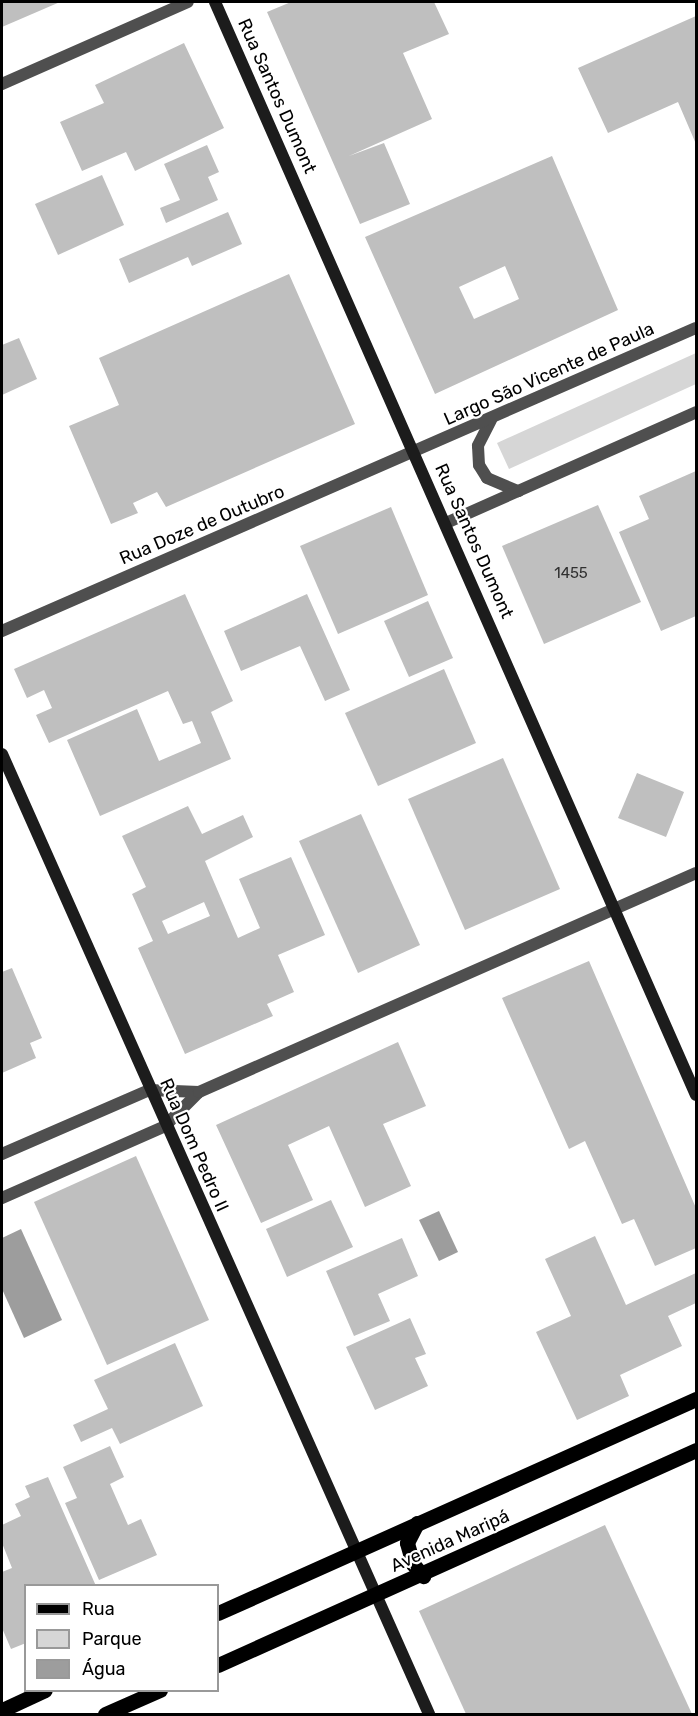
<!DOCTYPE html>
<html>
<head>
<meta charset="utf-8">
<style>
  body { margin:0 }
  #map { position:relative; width:698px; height:1716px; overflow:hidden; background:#fff; font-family:Rubik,sans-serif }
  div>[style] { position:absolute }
  .green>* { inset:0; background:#d6d6d6 }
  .water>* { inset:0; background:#9d9d9d }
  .building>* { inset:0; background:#bfbfbf }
  .street>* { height:12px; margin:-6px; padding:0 6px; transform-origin:6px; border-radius:6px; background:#4f4f4f }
  .secondary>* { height:12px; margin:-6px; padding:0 6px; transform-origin:6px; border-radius:6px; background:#1c1c1c }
  .primary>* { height:15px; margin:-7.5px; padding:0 7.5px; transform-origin:7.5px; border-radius:7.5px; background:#000 }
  span { translate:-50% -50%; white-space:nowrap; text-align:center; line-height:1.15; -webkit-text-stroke:4.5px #fff; paint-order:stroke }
  .number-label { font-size:15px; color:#303030 }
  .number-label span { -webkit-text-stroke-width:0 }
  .street-label { font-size:18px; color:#000 }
  .frame { position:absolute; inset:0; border:3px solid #000; pointer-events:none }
  .legend { position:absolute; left:24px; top:1584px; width:195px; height:108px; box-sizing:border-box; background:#fff; border:2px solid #999; margin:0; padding:8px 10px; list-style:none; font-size:18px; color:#000 }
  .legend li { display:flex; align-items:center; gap:12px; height:30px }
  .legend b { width:30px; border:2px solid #999 }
</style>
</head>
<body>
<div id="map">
  <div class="green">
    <div style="clip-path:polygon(696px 353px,696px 384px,509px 469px,497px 443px)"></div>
  </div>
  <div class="water">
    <div style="clip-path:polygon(439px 1211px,458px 1252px,439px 1261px,419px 1220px)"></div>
    <div style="clip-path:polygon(21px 1229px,62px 1320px,24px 1338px,2px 1289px,2px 1238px)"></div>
  </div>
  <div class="building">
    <div style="clip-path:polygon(2px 2px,60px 2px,2px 27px)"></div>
    <div style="clip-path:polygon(291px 2px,434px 2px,449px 34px,403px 53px,432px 119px,349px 156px,384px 143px,410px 204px,360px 224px,267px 12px)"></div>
    <div style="clip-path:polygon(696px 16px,696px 144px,678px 102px,608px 133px,578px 68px)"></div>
    <div style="clip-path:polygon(184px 43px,224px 128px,135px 171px,126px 152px,82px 171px,60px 122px,104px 103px,95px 85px)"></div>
    <div style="clip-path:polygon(207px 145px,219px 172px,208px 177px,218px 200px,166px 223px,160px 208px,180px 200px,164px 164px)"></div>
    <div style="clip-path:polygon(evenodd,552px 156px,618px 310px,435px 394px,365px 237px,552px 156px,505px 266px,519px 299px,474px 319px,459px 287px,505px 266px)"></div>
    <div style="clip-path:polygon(102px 175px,124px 225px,58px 255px,35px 204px)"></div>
    <div style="clip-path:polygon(228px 212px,242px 244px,192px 266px,188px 257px,129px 283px,119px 259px)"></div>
    <div style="clip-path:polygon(289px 274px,355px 424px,166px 507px,157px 492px,133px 503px,138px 513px,111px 524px,69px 426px,119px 405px,99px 358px)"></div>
    <div style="clip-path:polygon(19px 338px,37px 379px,2px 395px,2px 345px)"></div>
    <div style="clip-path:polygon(696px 471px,696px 616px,661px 631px,619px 532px,649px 519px,639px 496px)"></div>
    <div style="clip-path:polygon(598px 505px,641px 602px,544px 644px,502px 546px)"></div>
    <div style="clip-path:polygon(391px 507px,428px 595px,338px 634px,300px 546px)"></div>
    <div style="clip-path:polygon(185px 594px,233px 701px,211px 712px,231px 759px,100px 816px,67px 740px,137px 709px,159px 761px,201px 743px,192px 721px,183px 724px,168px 691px,49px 743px,36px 715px,52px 708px,44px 690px,27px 698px,14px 669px)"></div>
    <div style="clip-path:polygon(307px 594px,350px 690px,325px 701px,300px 646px,241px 671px,224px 631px)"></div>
    <div style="clip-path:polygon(428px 601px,453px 658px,409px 677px,384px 621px)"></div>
    <div style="clip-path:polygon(444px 669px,476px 743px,378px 786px,345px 713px)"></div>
    <div style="clip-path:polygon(503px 758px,560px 889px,465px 930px,408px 799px)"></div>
    <div style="clip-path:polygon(637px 773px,684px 792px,666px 837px,618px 818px)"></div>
    <div style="clip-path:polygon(evenodd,188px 806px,202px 834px,243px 815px,253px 837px,205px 861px,238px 938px,260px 928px,239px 879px,291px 857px,325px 935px,278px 955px,294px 992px,267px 1004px,273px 1016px,185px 1054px,138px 948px,153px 941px,132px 894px,146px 887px,122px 836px,188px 806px,204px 902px,210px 916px,168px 934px,162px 921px,204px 902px)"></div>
    <div style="clip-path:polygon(361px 814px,420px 945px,358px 973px,299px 841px)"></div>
    <div style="clip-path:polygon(589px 961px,696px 1208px,696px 1248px,655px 1266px,634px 1219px,622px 1224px,585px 1141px,569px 1149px,502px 998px)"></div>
    <div style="clip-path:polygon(12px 968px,42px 1038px,30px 1043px,36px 1058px,2px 1073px,2px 972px)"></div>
    <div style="clip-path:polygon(398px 1042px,426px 1106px,383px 1124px,411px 1186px,365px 1207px,329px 1126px,288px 1145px,313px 1200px,261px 1223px,216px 1125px)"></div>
    <div style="clip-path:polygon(136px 1156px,209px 1320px,107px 1365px,34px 1202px)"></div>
    <div style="clip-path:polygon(331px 1200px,353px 1247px,287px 1277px,266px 1229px)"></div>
    <div style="clip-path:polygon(595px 1236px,626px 1305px,696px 1273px,696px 1303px,668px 1316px,682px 1346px,620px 1375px,629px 1396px,577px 1420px,536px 1332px,571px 1316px,545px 1259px)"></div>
    <div style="clip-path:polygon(402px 1238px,418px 1276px,378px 1294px,390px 1321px,354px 1336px,326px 1271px)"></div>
    <div style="clip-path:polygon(410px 1318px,426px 1354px,415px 1358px,428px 1386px,375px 1410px,346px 1347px)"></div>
    <div style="clip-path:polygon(175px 1343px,203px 1406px,120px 1444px,112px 1428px,81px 1442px,73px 1425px,108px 1409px,94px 1380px)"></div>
    <div style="clip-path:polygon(110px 1446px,124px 1477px,110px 1484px,128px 1525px,141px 1519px,157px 1555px,99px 1580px,65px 1503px,77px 1498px,63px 1467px)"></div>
    <div style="clip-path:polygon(48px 1477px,96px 1586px,26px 1586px,26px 1643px,11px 1649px,2px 1628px,2px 1572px,12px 1568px,2px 1543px,2px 1525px,21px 1516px,15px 1504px,30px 1497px,25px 1486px)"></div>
    <div style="clip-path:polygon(605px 1525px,692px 1714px,466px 1714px,419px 1611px)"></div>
  </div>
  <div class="street">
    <div style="left:2px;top:84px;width:203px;rotate:-23.8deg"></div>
    <div style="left:491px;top:420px;width:29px;rotate:117deg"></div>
    <div style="left:478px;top:446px;width:19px;rotate:87deg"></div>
    <div style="left:479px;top:465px;width:15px;rotate:58deg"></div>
    <div style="left:487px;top:478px;width:34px;rotate:23deg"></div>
    <div style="left:446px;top:523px;width:274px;rotate:-23.9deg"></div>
    <div style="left:2px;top:631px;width:757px;rotate:-23.59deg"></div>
    <div style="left:2px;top:1154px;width:160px;rotate:-23.5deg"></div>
    <div style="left:149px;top:1090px;width:50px;rotate:2.3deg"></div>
    <div style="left:2px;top:1198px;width:178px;rotate:-23.8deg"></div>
    <div style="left:165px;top:1126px;width:48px;rotate:-45deg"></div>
    <div style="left:199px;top:1092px;width:543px;rotate:-23.78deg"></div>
  </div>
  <div class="secondary">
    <div style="left:215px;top:2px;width:1194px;rotate:66.25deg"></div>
    <div style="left:2px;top:754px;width:1051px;rotate:66.02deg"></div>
  </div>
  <div class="primary">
    <div style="left:417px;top:1523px;width:22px;rotate:117deg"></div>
    <div style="left:407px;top:1543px;width:22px;rotate:74deg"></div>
    <div style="left:413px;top:1564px;width:16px;rotate:50deg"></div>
    <div style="left:218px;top:1613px;width:524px;rotate:-24.12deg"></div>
    <div style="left:218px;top:1665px;width:524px;rotate:-24.22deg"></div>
    <div style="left:2px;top:1710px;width:47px;rotate:-24.9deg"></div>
    <div style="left:105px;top:1714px;width:60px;rotate:-23.6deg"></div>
  </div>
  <div class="number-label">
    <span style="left:571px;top:574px">1455</span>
  </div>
  <div class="street-label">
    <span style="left:277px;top:96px;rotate:66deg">Rua Santos Dumont</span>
    <span style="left:549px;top:374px;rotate:-24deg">Largo São Vicente de Paula</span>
    <span style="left:202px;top:525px;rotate:-23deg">Rua Doze de Outubro</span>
    <span style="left:474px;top:541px;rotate:66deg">Rua Santos Dumont</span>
    <span style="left:194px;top:1145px;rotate:66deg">Rua Dom Pedro II</span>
    <span style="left:450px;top:1541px;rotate:-24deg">Avenida Maripá</span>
  </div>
  <div class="frame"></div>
  <ul class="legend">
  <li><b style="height:8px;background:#000"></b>Rua</li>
  <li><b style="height:16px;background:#d6d6d6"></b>Parque</li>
  <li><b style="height:16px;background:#9d9d9d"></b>Água</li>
  </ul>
</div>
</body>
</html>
